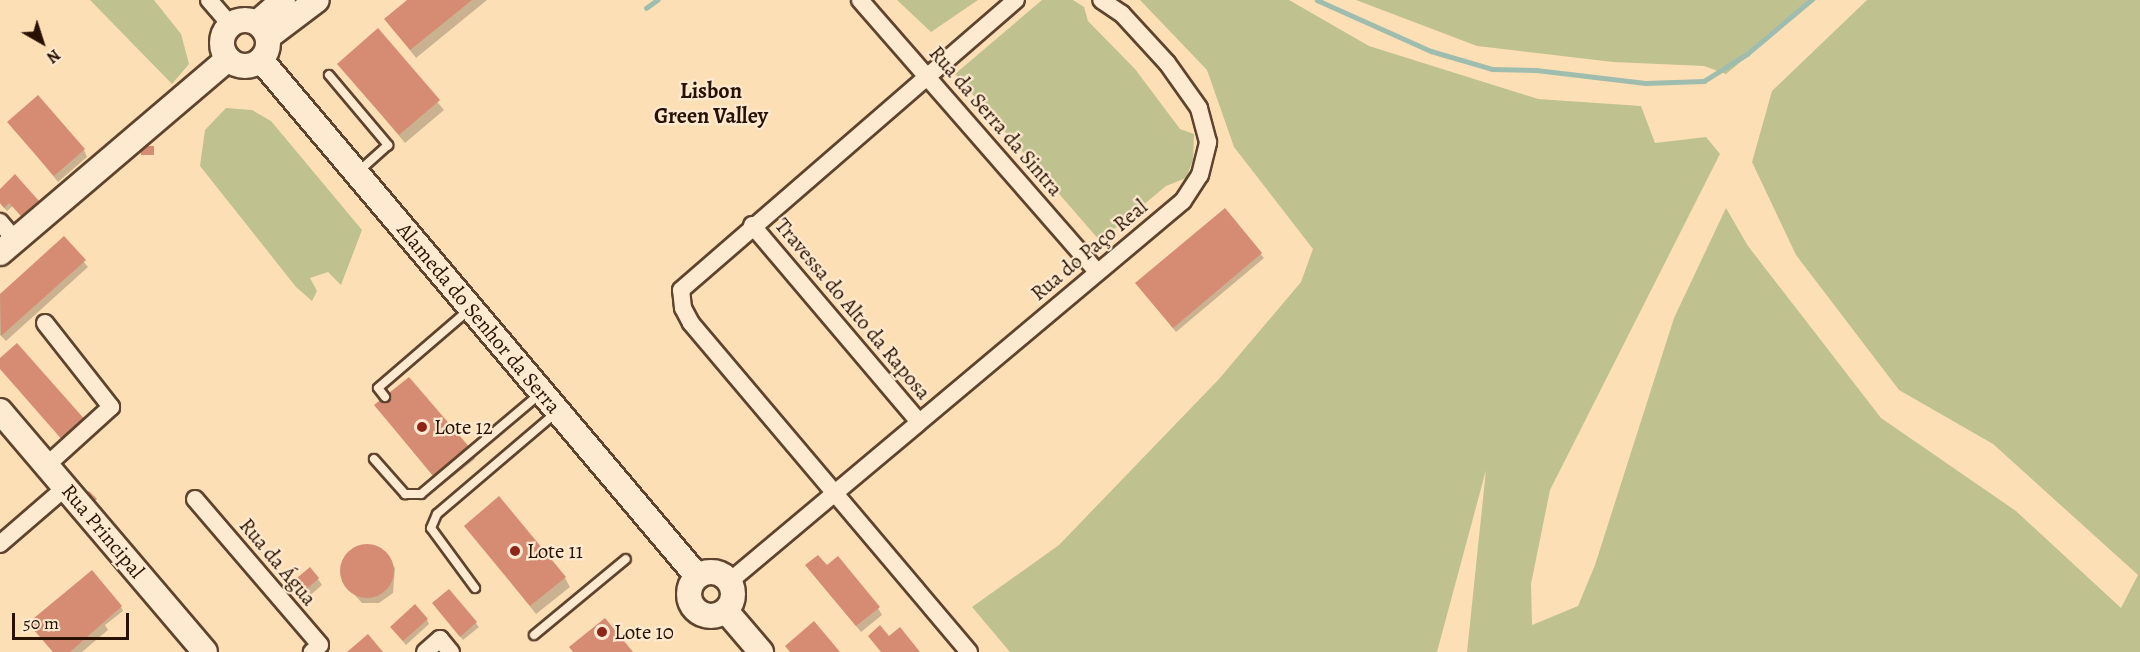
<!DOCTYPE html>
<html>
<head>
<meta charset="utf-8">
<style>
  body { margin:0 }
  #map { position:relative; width:2140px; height:652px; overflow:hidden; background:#fddfb6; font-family:Alegreya,serif }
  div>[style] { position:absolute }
  .green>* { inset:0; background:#bfc28e }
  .shadow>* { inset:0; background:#0003 }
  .stream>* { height:4.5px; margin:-2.25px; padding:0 2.25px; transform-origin:2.25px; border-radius:2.25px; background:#9fbdae }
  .building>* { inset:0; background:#d58c73 }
  .round { border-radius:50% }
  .roads { filter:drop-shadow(2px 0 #5e442e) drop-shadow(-2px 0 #5e442e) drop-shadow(0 2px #5e442e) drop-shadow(0 -2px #5e442e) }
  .lane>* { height:8px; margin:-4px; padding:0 4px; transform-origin:4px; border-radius:4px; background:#feead0 }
  .street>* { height:16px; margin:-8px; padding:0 8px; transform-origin:8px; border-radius:8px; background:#feead0 }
  .secondary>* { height:24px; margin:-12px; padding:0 12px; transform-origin:12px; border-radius:12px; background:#feead0 }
  .secondary>.ring { margin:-12px; padding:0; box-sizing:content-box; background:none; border:24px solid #feead0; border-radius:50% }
  .dots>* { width:16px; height:16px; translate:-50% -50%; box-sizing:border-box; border:3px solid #feead0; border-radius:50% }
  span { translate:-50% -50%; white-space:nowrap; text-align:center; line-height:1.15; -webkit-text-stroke:4.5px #feead0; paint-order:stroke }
  .street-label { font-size:21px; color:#291101 }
  .poi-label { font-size:21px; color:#291101 }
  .left { translate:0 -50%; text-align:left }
  .neighbourhood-label { font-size:22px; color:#291101; font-weight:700 }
  .north { position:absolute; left:12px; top:12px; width:60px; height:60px; -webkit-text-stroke:4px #feead0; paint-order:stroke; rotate:141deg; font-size:16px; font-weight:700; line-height:24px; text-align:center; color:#291101 }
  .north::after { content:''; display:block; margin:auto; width:21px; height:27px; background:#291101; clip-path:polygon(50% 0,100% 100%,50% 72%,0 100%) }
  .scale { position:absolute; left:12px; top:613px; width:117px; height:27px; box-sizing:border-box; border:3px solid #291101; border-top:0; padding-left:8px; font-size:18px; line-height:21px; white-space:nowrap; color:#291101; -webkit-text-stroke:4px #feead0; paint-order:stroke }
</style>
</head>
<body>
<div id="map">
  <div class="green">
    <div style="clip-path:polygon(90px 0,154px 0,181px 34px,189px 64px,172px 84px)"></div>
    <div style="clip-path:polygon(897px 0,978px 0,931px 32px)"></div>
    <div style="clip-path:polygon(1042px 0,1073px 0,1084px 7px,1088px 21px,1135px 69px,1180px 129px,1194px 134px,1193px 160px,1186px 178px,1166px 186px,1100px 241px,955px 74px)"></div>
    <div style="clip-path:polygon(1140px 0,1289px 0,1369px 46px,1538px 99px,1641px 106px,1655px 143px,1706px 137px,1720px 154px,1550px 490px,1531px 584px,1532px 625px,1578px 606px,1595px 565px,1674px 318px,1726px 208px,1748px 246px,1881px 418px,2016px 511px,2121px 608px,2138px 575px,1993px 444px,1899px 390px,1796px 255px,1752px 162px,1772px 91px,1867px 0,2140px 0,2140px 652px,1467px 652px,1486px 470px,1437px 652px,1010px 652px,972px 607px,1059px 545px,1219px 379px,1301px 282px,1313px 249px,1234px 147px,1207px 70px)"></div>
    <div style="clip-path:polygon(1356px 0,1816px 0,1726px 74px,1704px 66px,1613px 62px,1477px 46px)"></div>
    <div style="clip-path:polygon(226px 108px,252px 110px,271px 121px,362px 230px,341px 285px,328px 272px,310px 278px,317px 291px,312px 301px,296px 287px,200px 166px,205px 130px)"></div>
  </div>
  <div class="shadow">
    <div style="clip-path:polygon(410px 0,487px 0,416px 58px,386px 19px)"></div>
    <div style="clip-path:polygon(378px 31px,444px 110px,405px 143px,339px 64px)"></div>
    <div style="clip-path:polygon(9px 122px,84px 150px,87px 157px,58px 182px)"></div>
    <div style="clip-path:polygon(0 191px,37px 202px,40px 206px,24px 220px,13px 206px,7px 211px,0 203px)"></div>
    <div style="clip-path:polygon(1224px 210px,1264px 258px,1176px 332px,1139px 287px)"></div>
    <div style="clip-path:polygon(64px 238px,88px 267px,6px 341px,0 335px,0 296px)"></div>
    <div style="clip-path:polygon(376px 406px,469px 450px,475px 459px,441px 486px)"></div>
    <div style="clip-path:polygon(466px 526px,565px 578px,570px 587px,536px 614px)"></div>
    <div style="clip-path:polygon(355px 548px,379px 548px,395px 568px,393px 593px,379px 603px,362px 603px,345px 584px,342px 568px)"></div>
    <div style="clip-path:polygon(811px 572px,878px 608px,882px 615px,861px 632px)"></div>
    <div style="clip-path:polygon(318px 579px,322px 585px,306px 599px,293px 583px)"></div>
    <div style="clip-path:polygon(448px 591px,479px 627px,463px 640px,436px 607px)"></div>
    <div style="clip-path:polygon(121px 607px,123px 611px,105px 625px,108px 630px,82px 652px,53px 652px,34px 630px)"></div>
    <div style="clip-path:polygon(427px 620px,429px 624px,406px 645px,394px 631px)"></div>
  </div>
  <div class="stream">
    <div style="left:1317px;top:0;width:125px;rotate:24.1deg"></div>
    <div style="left:1431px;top:51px;width:64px;rotate:16.4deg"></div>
    <div style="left:1492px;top:69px;width:44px;rotate:1.3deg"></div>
    <div style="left:1536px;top:70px;width:110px;rotate:6.8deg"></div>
    <div style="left:1645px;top:83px;width:59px;rotate:-1.9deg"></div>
    <div style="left:1704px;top:81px;width:51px;rotate:-32.1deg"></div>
    <div style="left:1747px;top:54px;width:84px;rotate:-40.2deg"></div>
    <div style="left:646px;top:8px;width:14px;rotate:-36deg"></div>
  </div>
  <div class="building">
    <div style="clip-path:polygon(407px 0,472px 0,410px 50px,384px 19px)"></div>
    <div style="clip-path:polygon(378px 28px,440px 100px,399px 135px,337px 64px)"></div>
    <div style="clip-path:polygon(38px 95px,85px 149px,54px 176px,7px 122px)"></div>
    <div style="clip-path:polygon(141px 146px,154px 146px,154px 155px,141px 155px)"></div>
    <div style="clip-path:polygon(15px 174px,39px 201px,21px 216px,9px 203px,4px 208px,0 203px,0 189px)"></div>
    <div style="clip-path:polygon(1225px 208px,1262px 253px,1173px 328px,1135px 283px)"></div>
    <div style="clip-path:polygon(64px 236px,86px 260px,1px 336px,0 294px)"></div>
    <div style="clip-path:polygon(17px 343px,87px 422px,64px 442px,0 369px,0 358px)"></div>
    <div style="clip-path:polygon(409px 377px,471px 449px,435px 478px,374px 405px)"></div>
    <div style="clip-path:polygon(89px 491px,97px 499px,92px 503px,85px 495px)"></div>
    <div style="clip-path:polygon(499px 496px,566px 577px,530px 606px,464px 526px)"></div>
    <div class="round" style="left:340px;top:544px;width:54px;height:54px"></div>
    <div style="clip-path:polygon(818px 555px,827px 565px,838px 556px,880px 607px,856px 626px,805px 565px)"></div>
    <div style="clip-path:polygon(310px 567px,319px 578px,301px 594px,291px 583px)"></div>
    <div style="clip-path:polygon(92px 570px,122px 606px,70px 652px,53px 652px,28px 623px)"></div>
    <div style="clip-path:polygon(449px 589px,477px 622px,460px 637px,432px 603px)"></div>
    <div style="clip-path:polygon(415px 604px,428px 619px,403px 641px,390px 627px)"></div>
    <div style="clip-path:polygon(605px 618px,633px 652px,573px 652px,569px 647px)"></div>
    <div style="clip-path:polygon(814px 621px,840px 652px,790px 652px,785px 646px)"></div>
    <div style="clip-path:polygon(880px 625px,889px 636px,900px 627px,920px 652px,881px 652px,868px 636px)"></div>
    <div style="clip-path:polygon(368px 634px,383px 652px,347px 652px)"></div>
  </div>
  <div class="roads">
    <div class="lane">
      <div style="left:329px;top:75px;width:92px;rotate:49.9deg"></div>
      <div style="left:388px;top:145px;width:39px;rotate:138deg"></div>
      <div style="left:385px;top:397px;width:11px;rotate:-128deg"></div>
      <div style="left:378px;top:388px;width:121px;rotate:-40.7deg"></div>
      <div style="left:374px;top:459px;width:47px;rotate:48.5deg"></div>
      <div style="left:405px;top:494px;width:16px"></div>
      <div style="left:421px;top:494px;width:157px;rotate:-40.1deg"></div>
      <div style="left:475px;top:588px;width:74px;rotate:-126.3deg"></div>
      <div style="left:431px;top:528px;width:15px;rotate:-67deg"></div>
      <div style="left:437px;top:514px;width:157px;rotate:-40.4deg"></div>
      <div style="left:534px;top:635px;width:119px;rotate:-39.6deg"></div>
    </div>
    <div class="street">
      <div style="left:209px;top:0;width:32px;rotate:49deg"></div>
      <div style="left:860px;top:0;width:361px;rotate:48.9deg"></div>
      <div style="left:0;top:222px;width:23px;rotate:50deg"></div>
      <div style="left:752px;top:225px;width:258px;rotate:49.7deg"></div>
      <div style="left:45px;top:323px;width:107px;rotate:51.8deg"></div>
      <div style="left:111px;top:407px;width:86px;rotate:137.8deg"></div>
      <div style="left:195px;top:499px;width:192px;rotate:49.4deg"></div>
      <div style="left:320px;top:645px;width:11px;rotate:139deg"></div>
      <div style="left:0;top:544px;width:87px;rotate:-40.8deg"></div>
      <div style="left:730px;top:581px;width:591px;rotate:-39.99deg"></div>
      <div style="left:1183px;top:201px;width:31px;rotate:-57deg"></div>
      <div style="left:1200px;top:175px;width:34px;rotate:-76deg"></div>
      <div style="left:1208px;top:142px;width:35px;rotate:-105deg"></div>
      <div style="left:1199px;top:108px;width:55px;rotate:-125.4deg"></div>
      <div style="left:1167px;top:63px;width:67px;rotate:-132.6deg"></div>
      <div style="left:1122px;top:14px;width:25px;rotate:-146deg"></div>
      <div style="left:425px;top:652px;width:20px;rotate:-41deg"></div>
      <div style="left:440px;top:639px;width:17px;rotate:50deg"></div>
      <div style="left:969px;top:652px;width:431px;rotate:-130.2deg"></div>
      <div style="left:691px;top:323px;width:17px;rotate:-118deg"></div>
      <div style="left:683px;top:308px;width:18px;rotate:-96deg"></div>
      <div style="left:681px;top:290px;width:443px;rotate:-40.9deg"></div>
    </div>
    <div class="secondary">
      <div class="ring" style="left:222px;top:20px;width:22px;height:22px"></div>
      <div style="left:258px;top:22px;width:33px;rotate:-41deg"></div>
      <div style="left:268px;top:37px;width:61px;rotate:-37.1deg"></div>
      <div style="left:261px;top:60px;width:676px;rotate:49.8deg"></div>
      <div style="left:0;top:253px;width:299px;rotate:-40.4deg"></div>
      <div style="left:0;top:411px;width:316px;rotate:49.6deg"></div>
      <div class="ring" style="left:689px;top:572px;width:20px;height:20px"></div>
      <div style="left:726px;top:611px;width:54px;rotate:49.5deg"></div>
    </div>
  </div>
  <div class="dots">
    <div style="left:422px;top:427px;background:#8f2418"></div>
    <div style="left:515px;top:551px;background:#8f2418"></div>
    <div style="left:602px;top:632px;background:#8f2418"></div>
  </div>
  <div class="street-label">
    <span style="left:996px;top:121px;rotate:49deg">Rua da Serra da Sintra</span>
    <span style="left:1089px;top:250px;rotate:-40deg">Rua do Paço Real</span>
    <span style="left:853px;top:309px;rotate:50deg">Travessa do Alto da Raposa</span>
    <span style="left:479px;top:318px;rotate:50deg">Alameda do Senhor da Serra</span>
    <span style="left:103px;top:531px;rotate:50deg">Rua Principal</span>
    <span style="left:278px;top:562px;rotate:50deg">Rua da Água</span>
  </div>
  <div class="poi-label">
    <span class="left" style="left:434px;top:427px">Lote 12</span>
    <span class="left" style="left:527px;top:551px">Lote 11</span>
    <span class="left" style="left:614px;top:632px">Lote 10</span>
  </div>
  <div class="neighbourhood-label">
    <span style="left:711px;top:104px">Lisbon<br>Green Valley</span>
  </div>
  <div class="north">N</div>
  <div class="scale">50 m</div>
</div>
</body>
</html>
